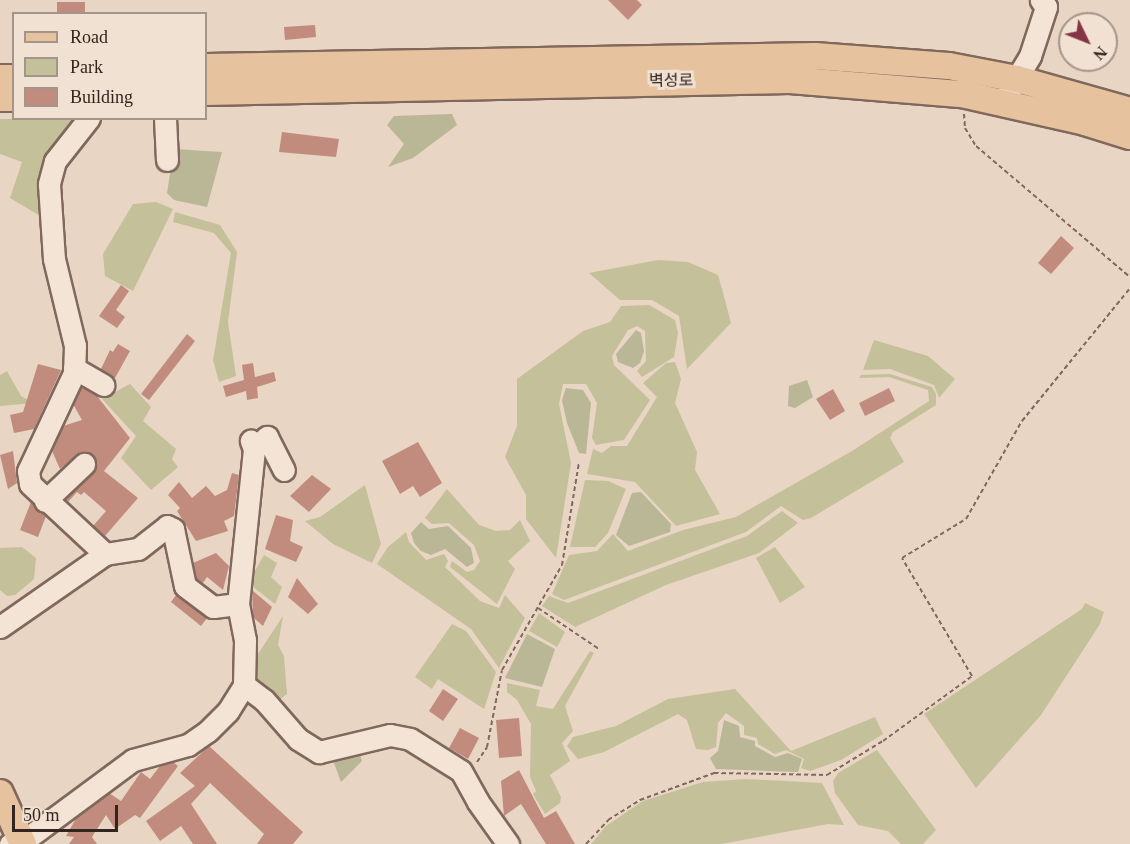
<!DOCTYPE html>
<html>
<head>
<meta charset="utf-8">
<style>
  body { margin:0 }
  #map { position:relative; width:1130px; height:844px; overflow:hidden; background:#e8d5c3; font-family:"Times New Roman","Noto Sans KR",serif }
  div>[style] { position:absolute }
  .green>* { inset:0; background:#c4c099 }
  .cemetery>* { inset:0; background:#bab797 }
  .building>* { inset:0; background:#c18c7e }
  .path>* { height:2px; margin-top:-1px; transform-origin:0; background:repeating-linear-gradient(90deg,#80685c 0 4.5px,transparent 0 7.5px) }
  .roads { filter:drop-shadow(2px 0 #80685c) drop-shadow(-2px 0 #80685c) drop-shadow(0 2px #80685c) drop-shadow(0 -2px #80685c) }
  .minor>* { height:21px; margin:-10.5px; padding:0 10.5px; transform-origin:10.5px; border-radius:10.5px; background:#f4e4d5 }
  .major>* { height:26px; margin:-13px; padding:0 13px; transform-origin:13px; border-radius:13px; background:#e7c29f }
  span { translate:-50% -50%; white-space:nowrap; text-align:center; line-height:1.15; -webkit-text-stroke:6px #f0e1d2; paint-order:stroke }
  .street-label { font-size:16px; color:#32241e }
  .legend { position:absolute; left:12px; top:12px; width:195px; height:108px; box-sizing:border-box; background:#f0e1d2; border:2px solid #a4958a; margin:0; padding:8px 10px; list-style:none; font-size:18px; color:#32241e }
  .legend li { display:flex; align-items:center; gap:12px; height:30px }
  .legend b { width:30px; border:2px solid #a4958a }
  .north { position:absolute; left:1058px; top:12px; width:60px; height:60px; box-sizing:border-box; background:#f0e1d2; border:2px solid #a4958a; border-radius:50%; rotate:133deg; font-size:16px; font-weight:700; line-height:24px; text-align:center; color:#32241e }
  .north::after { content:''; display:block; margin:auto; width:21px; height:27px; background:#873446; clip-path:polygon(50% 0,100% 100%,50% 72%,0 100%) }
  .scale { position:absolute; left:12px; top:805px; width:106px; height:27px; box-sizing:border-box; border:3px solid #32241e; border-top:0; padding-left:8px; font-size:18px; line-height:21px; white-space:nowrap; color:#32241e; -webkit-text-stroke:4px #f0e1d2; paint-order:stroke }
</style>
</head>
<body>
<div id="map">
  <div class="green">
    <div style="clip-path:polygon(0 119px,76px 119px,42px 217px,10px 198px,22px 162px,0 154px)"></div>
    <div style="clip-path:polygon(156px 202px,173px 209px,133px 291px,105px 276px,103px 254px,133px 204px)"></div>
    <div style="clip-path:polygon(175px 212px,220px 225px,237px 252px,228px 322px,236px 376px,219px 382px,213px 360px,231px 253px,214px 233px,173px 222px)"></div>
    <div style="clip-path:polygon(658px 260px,688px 262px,718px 275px,722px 289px,731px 323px,687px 369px,679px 316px,652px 300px,620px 300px,589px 273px)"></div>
    <div style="clip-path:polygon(649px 305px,675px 320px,678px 333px,674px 357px,642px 377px,637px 371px,646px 361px,645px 331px,637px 326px,628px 330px,612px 356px,614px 365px,650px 400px,624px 440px,596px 445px,592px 438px,597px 403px,586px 384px,563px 384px,559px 404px,571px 463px,556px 558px,526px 519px,526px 495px,505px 457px,517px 426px,517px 379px,583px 331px,610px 322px,621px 306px)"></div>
    <div style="clip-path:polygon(874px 340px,928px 356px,955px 379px,939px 398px,934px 385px,890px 369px,863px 370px)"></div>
    <div style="clip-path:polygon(675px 362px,681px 379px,675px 403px,697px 452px,695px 470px,720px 514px,676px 526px,635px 482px,587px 474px,593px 449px,602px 453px,611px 446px,627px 446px,657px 397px,643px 383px,666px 363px)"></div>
    <div style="clip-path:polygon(7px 371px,21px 396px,33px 403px,0 406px,0 375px)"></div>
    <div style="clip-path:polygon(890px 374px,932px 387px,936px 394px,936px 405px,893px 432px,890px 438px,904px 462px,811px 518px,803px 520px,781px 506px,746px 532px,564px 600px,552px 594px,569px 555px,597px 551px,613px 534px,628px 551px,683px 530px,736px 517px,852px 451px,929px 401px,928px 390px,889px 377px,859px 378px,861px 375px)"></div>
    <div style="clip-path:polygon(130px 384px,151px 407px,143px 421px,176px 449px,172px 459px,178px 467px,151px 490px,121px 458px,136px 436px,102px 399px)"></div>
    <div style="clip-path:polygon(585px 480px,608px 481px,626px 489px,608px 533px,595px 547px,570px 547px)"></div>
    <div style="clip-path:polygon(365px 485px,381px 544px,372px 563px,333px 544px,305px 521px,320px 517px)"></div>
    <div style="clip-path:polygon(447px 489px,479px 525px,496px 531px,510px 530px,520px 520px,530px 541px,508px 561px,515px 569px,497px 604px,450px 567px,452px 561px,467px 572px,474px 570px,480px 561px,474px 545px,449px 523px,432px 524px,425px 518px)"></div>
    <div style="clip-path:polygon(782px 511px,798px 523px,759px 553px,666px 585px,575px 627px,542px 606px,549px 596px,568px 603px,747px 536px)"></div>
    <div style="clip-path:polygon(406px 532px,409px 542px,426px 560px,444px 554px,448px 561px,445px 567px,480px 601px,499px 608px,505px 595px,525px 618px,499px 668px,471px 629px,377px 564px,388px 547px)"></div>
    <div style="clip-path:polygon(22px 547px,36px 558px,34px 579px,15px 595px,7px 596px,0 590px,0 548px)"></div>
    <div style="clip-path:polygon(775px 547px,805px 587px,780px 603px,756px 558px)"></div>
    <div style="clip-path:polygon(264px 555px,277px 563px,271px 577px,282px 587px,275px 604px,248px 583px)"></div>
    <div style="clip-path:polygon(1085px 603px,1104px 612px,1100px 624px,1041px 715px,976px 788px,924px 714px,1082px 609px)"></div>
    <div style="clip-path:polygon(539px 613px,565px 632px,557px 647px,529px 631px)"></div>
    <div style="clip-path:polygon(283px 616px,278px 645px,284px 656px,287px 694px,275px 703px,252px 680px,252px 663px)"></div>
    <div style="clip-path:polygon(452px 624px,466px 631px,496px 672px,484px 709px,438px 679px,432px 689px,415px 677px)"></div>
    <div style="clip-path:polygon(590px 651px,594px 653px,565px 706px,573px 731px,562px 743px,570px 761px,550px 775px,561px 797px,560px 803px,545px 814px,533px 794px,536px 791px,530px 777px,531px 724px,517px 700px,507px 692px,507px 683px,540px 690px,536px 706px,553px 709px)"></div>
    <div style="clip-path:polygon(735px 689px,791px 751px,875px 717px,883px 734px,841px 760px,810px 771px,801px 768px,804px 759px,786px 750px,775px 754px,758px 744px,757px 738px,744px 735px,744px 726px,726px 713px,718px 723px,716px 747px,708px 750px,696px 749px,687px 720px,678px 714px,604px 752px,578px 759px,567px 746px,573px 737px,616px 726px,668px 699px)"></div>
    <div style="clip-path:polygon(877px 750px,936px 830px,923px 844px,901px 844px,888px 831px,858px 825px,835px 793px,833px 781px,838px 773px)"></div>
    <div style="clip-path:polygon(746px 779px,822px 783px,844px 825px,828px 824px,721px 844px,591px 844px,606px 826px,643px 801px,703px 782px)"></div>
  </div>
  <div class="cemetery">
    <div style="clip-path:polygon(452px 114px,457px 125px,413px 158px,388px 167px,404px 144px,387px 125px,394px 116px)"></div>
    <div style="clip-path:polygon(174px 149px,222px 152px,207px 207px,174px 200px,167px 193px)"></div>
    <div style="clip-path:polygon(636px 330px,641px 333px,644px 351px,640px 363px,633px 368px,618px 362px,616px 354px)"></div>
    <div style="clip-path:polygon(807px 380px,813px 397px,795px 408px,788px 406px,789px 386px)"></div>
    <div style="clip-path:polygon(566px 388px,583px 390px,591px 403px,586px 454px,579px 453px,567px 423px,562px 400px)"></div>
    <div style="clip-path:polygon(641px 492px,671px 524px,670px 532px,629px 546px,616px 535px,632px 493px)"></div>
    <div style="clip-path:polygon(421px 522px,429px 529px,448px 526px,471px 548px,474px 563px,467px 567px,445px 549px,431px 555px,421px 551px,414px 543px,411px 533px)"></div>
    <div style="clip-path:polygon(527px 634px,555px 649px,542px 687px,505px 678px)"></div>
    <div style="clip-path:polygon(724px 720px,739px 726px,740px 737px,755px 741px,755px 746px,775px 757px,788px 753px,802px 759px,798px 772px,716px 769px,710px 758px,718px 751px)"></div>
    <div style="clip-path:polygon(358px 747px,362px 761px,341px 782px,331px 755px)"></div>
  </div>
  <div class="building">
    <div style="clip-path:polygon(608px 0,637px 0,642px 5px,628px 20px)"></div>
    <div style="clip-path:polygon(57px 2px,85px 2px,85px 14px,57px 14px)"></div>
    <div style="clip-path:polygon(315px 25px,316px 37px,285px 40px,284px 27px)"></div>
    <div style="clip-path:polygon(282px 132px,339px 139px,336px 157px,279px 152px)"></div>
    <div style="clip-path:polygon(1061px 236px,1074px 248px,1051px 274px,1038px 263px)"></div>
    <div style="clip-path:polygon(121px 285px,129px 291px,116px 310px,125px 317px,117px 328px,99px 316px)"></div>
    <div style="clip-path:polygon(187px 334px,195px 341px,149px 400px,141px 394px)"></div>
    <div style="clip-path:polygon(118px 344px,130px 351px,115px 378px,101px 369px,110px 350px,113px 352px)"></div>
    <div style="clip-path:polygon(253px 363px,255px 377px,274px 372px,276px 381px,257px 387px,258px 398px,247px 400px,246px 391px,226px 397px,223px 386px,244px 380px,242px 365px)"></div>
    <div style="clip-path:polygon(38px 364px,61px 370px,34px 429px,14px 433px,10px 415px,23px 412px)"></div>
    <div style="clip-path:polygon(82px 387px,97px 396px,130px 438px,104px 471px,138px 498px,105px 536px,93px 526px,106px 511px,84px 492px,81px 495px,77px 492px,68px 502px,66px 498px,93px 473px,96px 462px,94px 456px,80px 452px,60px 469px,52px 451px,63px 426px,82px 420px,73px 404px)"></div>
    <div style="clip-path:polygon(889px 388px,895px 401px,865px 416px,859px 403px)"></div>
    <div style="clip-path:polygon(833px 389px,845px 411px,830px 420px,816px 399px)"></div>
    <div style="clip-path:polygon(418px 442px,442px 483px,420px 497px,413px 486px,400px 494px,382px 461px)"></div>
    <div style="clip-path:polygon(13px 451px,17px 483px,8px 489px,0 455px)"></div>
    <div style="clip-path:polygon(232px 473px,239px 475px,234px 516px,224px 521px,228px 531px,196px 541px,177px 511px,180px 508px,168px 495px,179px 482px,192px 498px,206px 486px,215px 496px,227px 490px)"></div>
    <div style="clip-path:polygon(312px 475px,331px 489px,309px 512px,290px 496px)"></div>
    <div style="clip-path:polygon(31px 502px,46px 516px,38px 537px,20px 530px)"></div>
    <div style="clip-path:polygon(276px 515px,293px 520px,290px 541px,303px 547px,296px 562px,265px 549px)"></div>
    <div style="clip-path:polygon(216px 553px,229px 566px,223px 590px,207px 577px,203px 583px,196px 579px,193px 563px)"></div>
    <div style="clip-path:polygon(297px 578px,318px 604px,308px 614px,288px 597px)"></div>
    <div style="clip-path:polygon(252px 590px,272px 607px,263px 626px,253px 617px)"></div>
    <div style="clip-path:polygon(176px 595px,207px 618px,201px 626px,171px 602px)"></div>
    <div style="clip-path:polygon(443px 689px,458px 699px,443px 721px,429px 711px)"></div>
    <div style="clip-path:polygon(519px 718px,522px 756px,499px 758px,496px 720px)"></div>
    <div style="clip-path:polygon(460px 728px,479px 738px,468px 759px,449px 748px)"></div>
    <div style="clip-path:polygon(209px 746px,303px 832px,293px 844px,257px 844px,264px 834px,210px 783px,191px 804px,217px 844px,193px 844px,181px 826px,160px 841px,146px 821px,195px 786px,180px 773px)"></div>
    <div style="clip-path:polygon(173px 762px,178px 766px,140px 818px,135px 815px,115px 829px,106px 815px,92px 837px,97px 844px,69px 844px,74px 837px,66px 836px,77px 817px,109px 793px,121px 801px,141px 772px,150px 779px,160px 766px)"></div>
    <div style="clip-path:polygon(519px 770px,544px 818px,556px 811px,575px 844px,546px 844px,521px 804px,504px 816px,501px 781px)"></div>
  </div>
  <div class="path">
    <div style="left:964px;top:114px;width:14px;rotate:86deg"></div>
    <div style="left:965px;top:128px;width:21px;rotate:59deg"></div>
    <div style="left:976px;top:146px;width:202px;rotate:40.4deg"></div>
    <div style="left:538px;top:608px;width:73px;rotate:33.9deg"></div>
    <div style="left:477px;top:762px;width:18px;rotate:-56deg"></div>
    <div style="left:487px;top:747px;width:78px;rotate:-79deg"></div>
    <div style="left:502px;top:670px;width:121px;rotate:-60.3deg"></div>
    <div style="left:562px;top:565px;width:104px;rotate:-80.6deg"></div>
    <div style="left:586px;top:844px;width:33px;rotate:-47deg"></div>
    <div style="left:608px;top:820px;width:38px;rotate:-32deg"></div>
    <div style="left:640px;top:800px;width:79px;rotate:-20deg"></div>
    <div style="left:714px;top:773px;width:113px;rotate:1deg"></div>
    <div style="left:827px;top:775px;width:66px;rotate:-31.3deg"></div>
    <div style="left:883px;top:741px;width:110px;rotate:-36.1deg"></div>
    <div style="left:972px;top:676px;width:137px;rotate:-120.7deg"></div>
    <div style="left:902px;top:558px;width:75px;rotate:-31.4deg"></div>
    <div style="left:966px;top:519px;width:113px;rotate:-60.3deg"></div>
    <div style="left:1022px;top:421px;width:171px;rotate:-50.9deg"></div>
  </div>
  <div class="roads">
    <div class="minor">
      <div style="left:1009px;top:91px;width:41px;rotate:-59deg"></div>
      <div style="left:1030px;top:56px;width:52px;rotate:-71.9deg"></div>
      <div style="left:1046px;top:7px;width:9px;rotate:-126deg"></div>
      <div style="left:89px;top:118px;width:55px;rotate:128.3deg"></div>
      <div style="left:55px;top:161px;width:24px;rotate:105deg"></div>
      <div style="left:49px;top:184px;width:75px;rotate:86.2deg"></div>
      <div style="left:54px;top:259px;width:89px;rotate:76.4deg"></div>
      <div style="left:75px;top:346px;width:27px;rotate:92deg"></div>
      <div style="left:74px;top:373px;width:108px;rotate:115.1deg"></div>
      <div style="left:28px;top:471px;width:13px;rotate:81deg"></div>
      <div style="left:30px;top:484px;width:103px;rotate:43deg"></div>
      <div style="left:165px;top:118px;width:42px;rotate:87.3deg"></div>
      <div style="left:74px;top:368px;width:34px;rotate:30deg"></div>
      <div style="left:254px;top:449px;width:18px;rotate:-43deg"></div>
      <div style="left:267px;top:437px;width:37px;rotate:63deg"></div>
      <div style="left:45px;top:501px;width:54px;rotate:-43.5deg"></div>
      <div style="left:0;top:627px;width:128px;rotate:-34.8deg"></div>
      <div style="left:105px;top:554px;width:33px;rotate:-9deg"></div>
      <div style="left:138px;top:549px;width:37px;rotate:-38deg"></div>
      <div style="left:167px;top:526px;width:7px;rotate:27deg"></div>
      <div style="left:173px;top:529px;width:58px;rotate:78.1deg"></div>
      <div style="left:185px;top:586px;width:35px;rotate:37deg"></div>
      <div style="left:213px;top:607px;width:25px;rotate:-7deg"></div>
      <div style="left:244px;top:685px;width:25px;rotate:37deg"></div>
      <div style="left:264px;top:700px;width:52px;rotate:48.9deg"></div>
      <div style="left:298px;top:739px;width:25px;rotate:32deg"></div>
      <div style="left:319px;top:752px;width:73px;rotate:-13.5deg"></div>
      <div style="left:390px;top:735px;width:20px;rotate:11deg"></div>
      <div style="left:410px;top:739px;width:60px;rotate:32.1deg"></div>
      <div style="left:461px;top:771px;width:35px;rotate:61deg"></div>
      <div style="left:478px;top:802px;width:52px;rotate:54.5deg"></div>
      <div style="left:10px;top:844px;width:12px;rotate:-9deg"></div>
      <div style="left:22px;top:842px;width:138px;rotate:-36.5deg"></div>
      <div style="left:133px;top:760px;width:57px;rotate:-15.3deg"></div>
      <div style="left:188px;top:745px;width:24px;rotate:-35deg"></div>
      <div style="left:208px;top:731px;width:28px;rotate:-45deg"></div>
      <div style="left:228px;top:711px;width:31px;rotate:-58deg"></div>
      <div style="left:244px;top:685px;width:45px;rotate:-88.7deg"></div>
      <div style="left:245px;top:640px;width:37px;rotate:-101deg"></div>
      <div style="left:238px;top:604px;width:156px;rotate:-84.1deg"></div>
      <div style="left:254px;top:449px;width:9px;rotate:-111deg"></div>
    </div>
    <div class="major">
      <div style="left:206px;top:67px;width:609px;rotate:-1.03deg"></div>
      <div style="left:815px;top:56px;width:134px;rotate:4.3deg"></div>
      <div style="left:949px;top:66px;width:69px;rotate:10.8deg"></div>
      <div style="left:1017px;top:79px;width:117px;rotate:15.8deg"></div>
      <div style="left:0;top:78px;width:14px"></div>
      <div style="left:206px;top:92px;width:584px;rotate:-1.18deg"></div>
      <div style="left:790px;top:80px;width:173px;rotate:4.7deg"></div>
      <div style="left:962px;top:94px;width:126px;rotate:12.8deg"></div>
      <div style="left:1085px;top:122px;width:47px;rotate:17.3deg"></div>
      <div style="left:0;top:98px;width:14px"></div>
      <div style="left:0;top:793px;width:56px;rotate:65.7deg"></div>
    </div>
  </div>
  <div class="street-label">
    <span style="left:671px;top:81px;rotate:-1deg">벽성로</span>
  </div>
  <ul class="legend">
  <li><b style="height:8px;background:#e7c29f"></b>Road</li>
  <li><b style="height:16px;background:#c4c099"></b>Park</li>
  <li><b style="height:16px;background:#c18c7e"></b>Building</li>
  </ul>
  <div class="north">N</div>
  <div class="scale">50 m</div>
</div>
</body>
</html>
